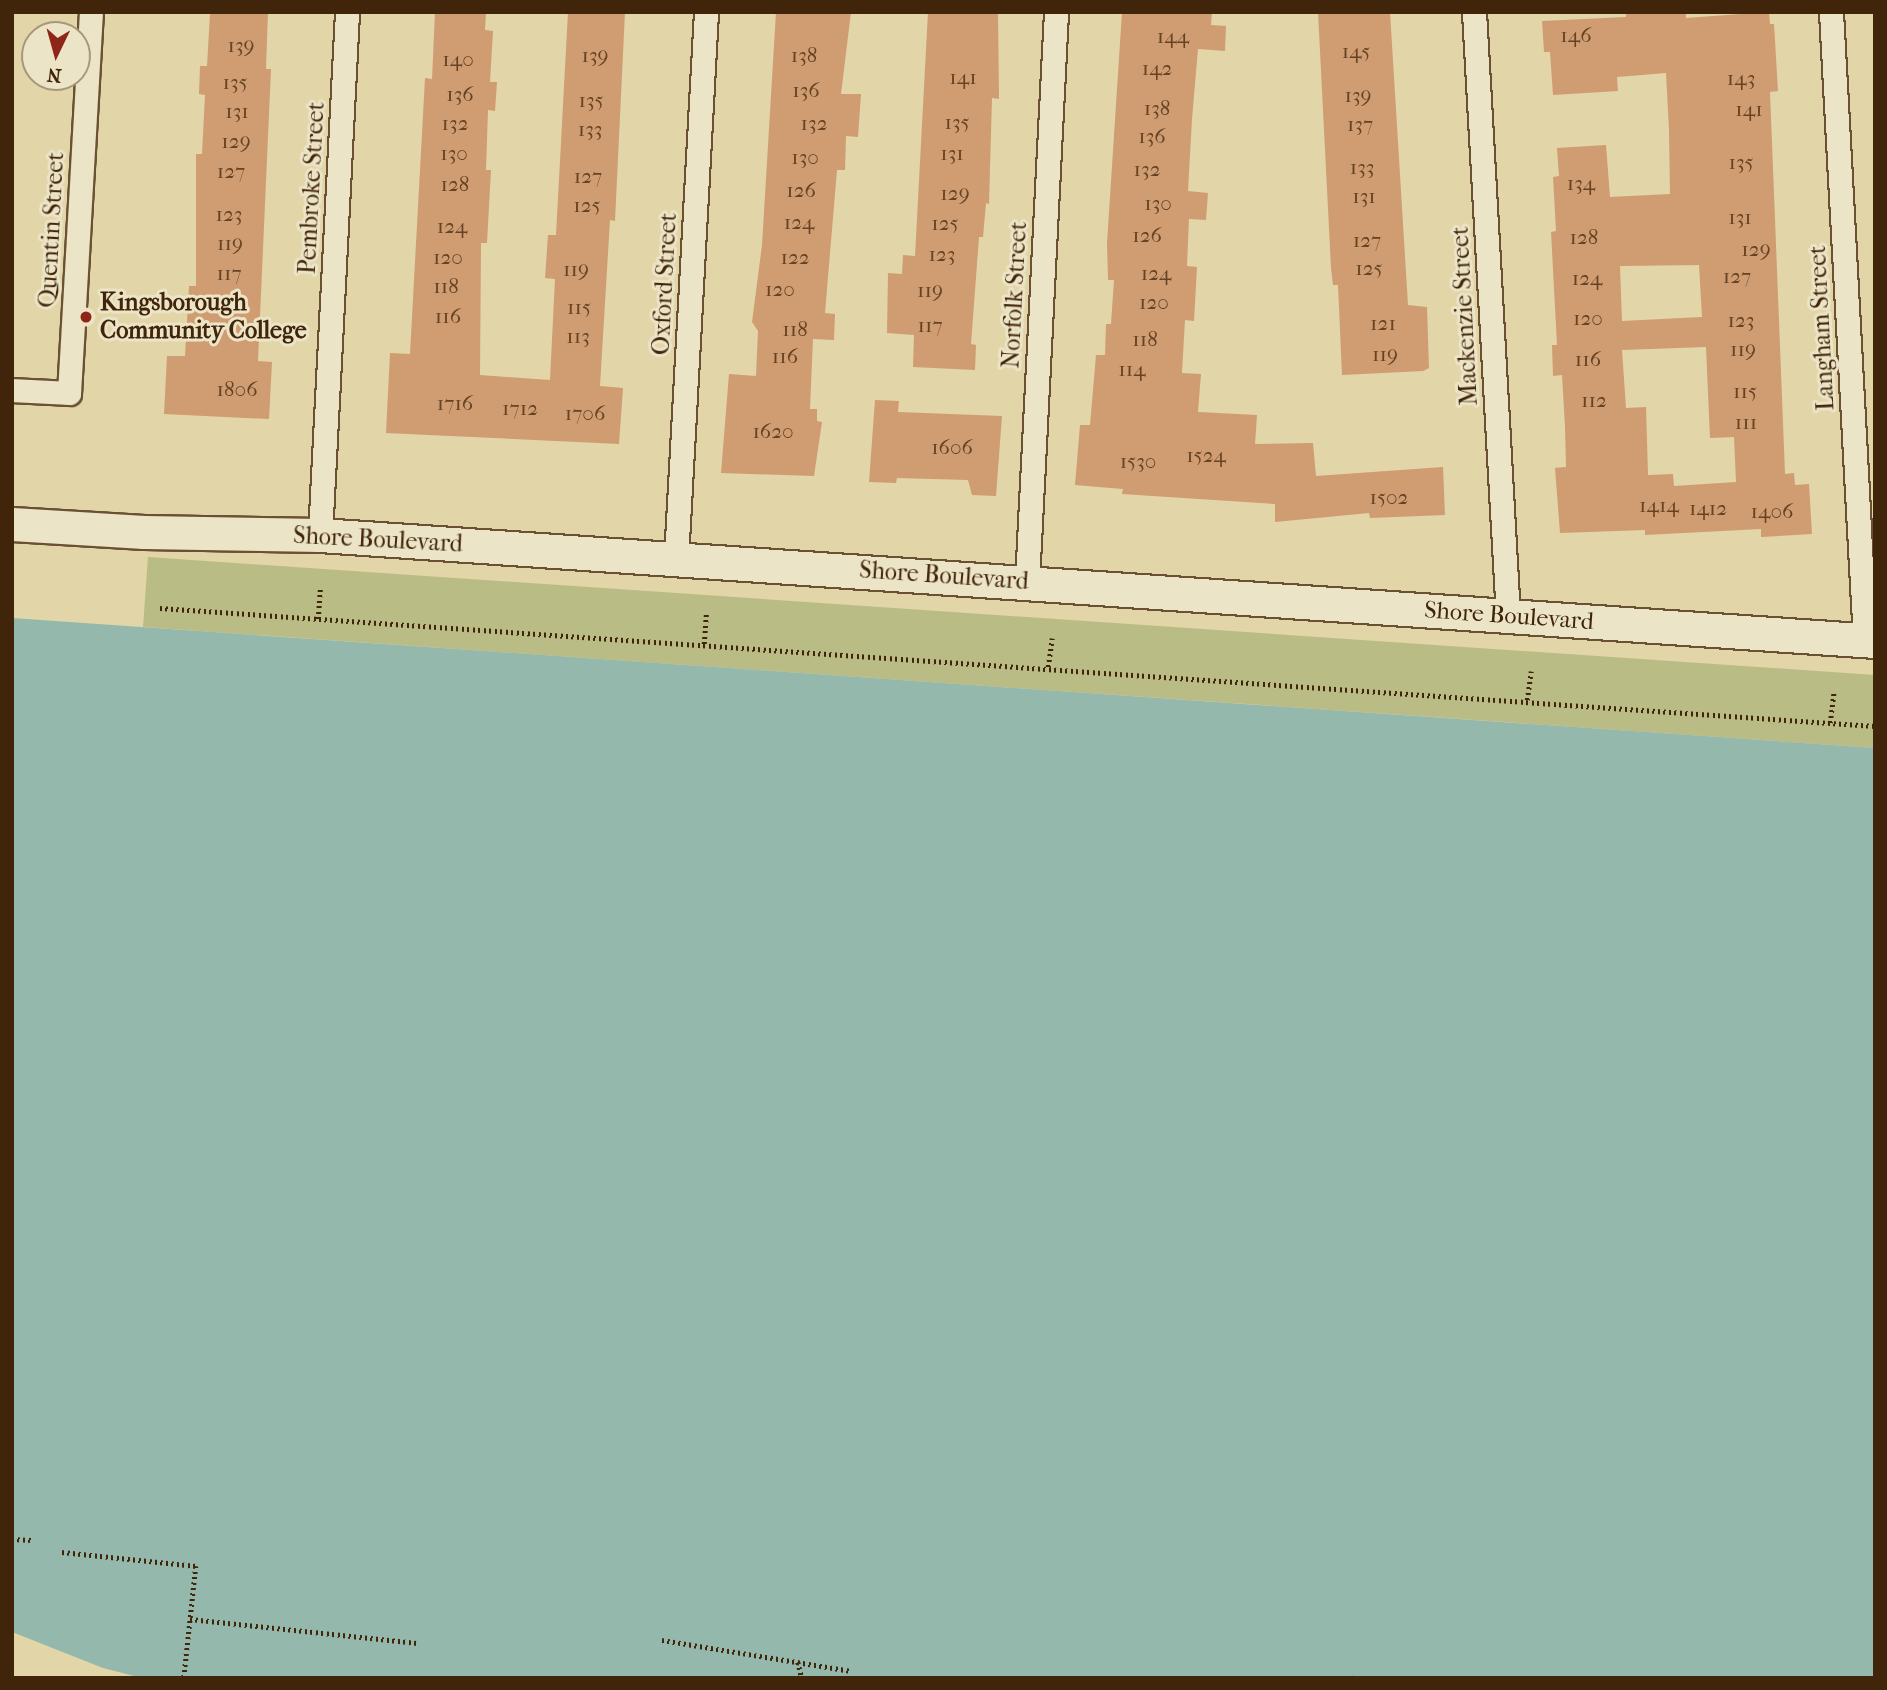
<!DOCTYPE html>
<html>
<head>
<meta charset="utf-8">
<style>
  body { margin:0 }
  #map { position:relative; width:1887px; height:1690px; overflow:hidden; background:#e2d5a8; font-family:"IM FELL French Canon",serif }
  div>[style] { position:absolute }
  .green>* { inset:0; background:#b9bc84 }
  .water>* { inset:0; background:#95b8ad }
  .building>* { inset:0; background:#d09c71 }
  .path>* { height:4.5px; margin-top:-2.25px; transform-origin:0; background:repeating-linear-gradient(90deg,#41250b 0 2px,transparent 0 5.5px) }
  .roads { filter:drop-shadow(2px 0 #695132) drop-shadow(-2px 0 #695132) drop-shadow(0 2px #695132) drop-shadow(0 -2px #695132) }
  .minor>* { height:23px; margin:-11.5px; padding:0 11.5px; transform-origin:11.5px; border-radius:11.5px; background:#ece4c6 }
  .secondary>* { height:33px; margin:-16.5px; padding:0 16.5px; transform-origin:16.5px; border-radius:16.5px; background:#ece4c6 }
  .dots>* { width:19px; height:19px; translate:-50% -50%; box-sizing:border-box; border:4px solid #ece4c6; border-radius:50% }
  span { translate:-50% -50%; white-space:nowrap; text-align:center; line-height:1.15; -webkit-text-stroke:6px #ece4c6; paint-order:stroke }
  .number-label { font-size:21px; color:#654324 }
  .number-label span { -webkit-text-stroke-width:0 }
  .street-label { font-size:24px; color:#41250b }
  .poi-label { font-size:24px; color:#41250b; font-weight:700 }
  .left { translate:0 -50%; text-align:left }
  .frame { position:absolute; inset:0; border:14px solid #41250b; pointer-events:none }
  .north { position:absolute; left:21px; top:21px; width:70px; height:70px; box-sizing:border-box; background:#ece4c6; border:2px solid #a8987b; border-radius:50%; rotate:185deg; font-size:19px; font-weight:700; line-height:28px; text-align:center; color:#41250b }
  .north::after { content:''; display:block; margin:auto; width:24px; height:32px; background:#8f2418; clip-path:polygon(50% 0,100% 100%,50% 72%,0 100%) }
</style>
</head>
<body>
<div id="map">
  <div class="green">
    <div style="clip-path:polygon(148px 557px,1875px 675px,1875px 748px,143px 627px)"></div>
  </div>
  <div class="water">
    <div style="clip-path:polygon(12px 618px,1875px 748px,1875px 1678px,142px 1678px,103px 1668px,12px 1632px)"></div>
  </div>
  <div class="building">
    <div style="clip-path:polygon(217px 12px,268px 12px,266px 69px,271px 69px,258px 361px,272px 362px,269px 419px,164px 414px,167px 356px,185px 356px,189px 286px,196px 286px,196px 154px,202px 154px,205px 95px,199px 94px,200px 66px,207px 66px,210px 14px)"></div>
    <div style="clip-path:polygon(435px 12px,486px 12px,485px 30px,493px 31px,490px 82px,497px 82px,495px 111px,488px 110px,486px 170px,491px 170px,487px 243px,481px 243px,480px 375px,550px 380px,555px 279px,545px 278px,548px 235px,556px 235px,568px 12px,625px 12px,615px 221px,610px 220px,600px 386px,623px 388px,619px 444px,386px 433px,390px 353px,410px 354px,425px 78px,432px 79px)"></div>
    <div style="clip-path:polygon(776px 12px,851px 12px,841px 94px,861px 94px,858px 137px,846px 136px,845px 170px,837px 170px,825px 313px,835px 314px,834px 340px,813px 339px,810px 409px,817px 409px,817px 421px,822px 422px,814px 476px,721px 473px,729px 374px,756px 376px,758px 331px,752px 322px,762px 245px)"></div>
    <div style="clip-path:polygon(928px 12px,998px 12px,999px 99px,992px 98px,989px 204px,986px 203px,983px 237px,979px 237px,971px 344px,976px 345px,975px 370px,913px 367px,914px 335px,887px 333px,888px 273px,902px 274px,903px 255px,915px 256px)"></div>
    <div style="clip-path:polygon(1122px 12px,1212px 12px,1211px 25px,1226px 26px,1225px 51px,1198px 49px,1192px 119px,1188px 191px,1208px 193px,1206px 220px,1189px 219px,1187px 266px,1197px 267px,1194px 321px,1185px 320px,1182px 373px,1201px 374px,1198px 412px,1257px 415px,1255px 444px,1313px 443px,1316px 476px,1443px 467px,1445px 515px,1370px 518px,1369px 513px,1275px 522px,1275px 504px,1122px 494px,1123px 489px,1075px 485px,1080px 425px,1090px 425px,1096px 355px,1105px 355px,1106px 324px,1111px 324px,1114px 280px,1108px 280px,1107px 243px)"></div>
    <div style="clip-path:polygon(1318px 12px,1390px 12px,1408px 305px,1427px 307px,1429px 368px,1423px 371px,1342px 375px,1338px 285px,1333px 285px,1331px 268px)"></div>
    <div style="clip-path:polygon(evenodd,1626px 12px,1686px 12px,1686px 18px,1769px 12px,1770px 24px,1774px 24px,1778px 91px,1770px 92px,1785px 474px,1794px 473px,1795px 485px,1809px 484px,1812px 534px,1761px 537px,1761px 529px,1645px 535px,1645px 530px,1560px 533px,1555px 468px,1566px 467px,1565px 427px,1562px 375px,1553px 376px,1552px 345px,1557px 345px,1551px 232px,1556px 231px,1553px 177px,1559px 176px,1557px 148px,1606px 145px,1610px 197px,1670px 194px,1669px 130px,1666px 73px,1617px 77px,1618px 91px,1553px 95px,1550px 52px,1544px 52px,1542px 21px,1626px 17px,1626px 12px,1699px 265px,1702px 317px,1622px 321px,1620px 266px,1699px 265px,1626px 12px,1706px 347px,1710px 438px,1734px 437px,1736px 482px,1674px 486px,1673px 474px,1648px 475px,1646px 407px,1626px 408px,1622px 350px,1706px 347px)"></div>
    <div style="clip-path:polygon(875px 400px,899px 401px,898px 412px,1002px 416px,996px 496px,972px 495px,968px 480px,897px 478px,896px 483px,869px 482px)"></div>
  </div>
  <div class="path">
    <div style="left:160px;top:608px;width:1719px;rotate:3.94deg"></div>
    <div style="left:318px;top:619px;width:32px;rotate:-86deg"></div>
    <div style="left:704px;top:644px;width:30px;rotate:-86deg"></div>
    <div style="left:1048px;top:667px;width:29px;rotate:-82deg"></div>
    <div style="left:1527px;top:700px;width:29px;rotate:-82deg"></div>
    <div style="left:1830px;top:723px;width:31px;rotate:-83deg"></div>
    <div style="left:12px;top:1539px;width:20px;rotate:3deg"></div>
    <div style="left:62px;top:1552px;width:135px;rotate:6deg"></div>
    <div style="left:196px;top:1566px;width:113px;rotate:96.1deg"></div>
    <div style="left:190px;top:1619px;width:231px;rotate:6deg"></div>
    <div style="left:662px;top:1640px;width:192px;rotate:9.3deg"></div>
    <div style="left:798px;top:1662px;width:16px;rotate:76deg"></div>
    <div style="left:1354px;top:1678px;width:2px;rotate:-63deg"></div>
  </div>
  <div class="roads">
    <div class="minor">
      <div style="left:1474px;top:12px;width:606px;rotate:86.78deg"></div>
      <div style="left:1831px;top:12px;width:629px;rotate:86.9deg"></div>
      <div style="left:12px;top:390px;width:57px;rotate:3deg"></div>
      <div style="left:69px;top:393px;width:382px;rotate:-86.7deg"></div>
      <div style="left:320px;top:535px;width:524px;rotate:-87.04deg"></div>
      <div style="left:676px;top:559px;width:548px;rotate:-86.86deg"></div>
      <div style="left:1027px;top:581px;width:570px;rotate:-87.08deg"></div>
    </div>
    <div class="secondary">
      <div style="left:12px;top:524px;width:132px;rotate:3.5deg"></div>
      <div style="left:144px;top:532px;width:176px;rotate:1deg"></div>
      <div style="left:320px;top:535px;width:1559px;rotate:3.9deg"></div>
    </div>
  </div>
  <div class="dots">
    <div style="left:86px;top:317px;background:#8f2418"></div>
  </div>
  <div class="number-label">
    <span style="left:1576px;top:35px">146</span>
    <span style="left:1173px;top:36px">144</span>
    <span style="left:241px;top:45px">139</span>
    <span style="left:1356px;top:51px">145</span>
    <span style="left:595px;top:55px">139</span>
    <span style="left:804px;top:55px">138</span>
    <span style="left:458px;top:59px">140</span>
    <span style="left:1157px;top:68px">142</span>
    <span style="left:963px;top:77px">141</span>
    <span style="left:1741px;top:78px">143</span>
    <span style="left:235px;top:82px">135</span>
    <span style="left:806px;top:90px">136</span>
    <span style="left:460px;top:94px">136</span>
    <span style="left:1358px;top:95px">139</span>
    <span style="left:591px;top:100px">135</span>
    <span style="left:1157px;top:108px">138</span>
    <span style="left:1749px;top:109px">141</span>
    <span style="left:237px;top:111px">131</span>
    <span style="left:957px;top:122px">135</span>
    <span style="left:455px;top:123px">132</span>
    <span style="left:814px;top:123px">132</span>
    <span style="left:1360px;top:124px">137</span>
    <span style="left:590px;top:129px">133</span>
    <span style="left:1152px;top:136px">136</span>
    <span style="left:236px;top:141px">129</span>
    <span style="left:454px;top:153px">130</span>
    <span style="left:952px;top:153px">131</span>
    <span style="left:805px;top:157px">130</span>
    <span style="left:1741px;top:162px">135</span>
    <span style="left:1362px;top:167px">133</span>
    <span style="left:1147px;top:169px">132</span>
    <span style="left:231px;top:171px">127</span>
    <span style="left:588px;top:176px">127</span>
    <span style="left:1581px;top:183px">134</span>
    <span style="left:455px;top:184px">128</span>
    <span style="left:801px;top:190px">126</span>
    <span style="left:955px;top:193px">129</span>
    <span style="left:1364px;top:196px">131</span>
    <span style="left:1158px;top:203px">130</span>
    <span style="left:587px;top:205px">125</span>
    <span style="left:229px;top:214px">123</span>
    <span style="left:1740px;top:217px">131</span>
    <span style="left:799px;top:222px">124</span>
    <span style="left:945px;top:223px">125</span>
    <span style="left:452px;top:226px">124</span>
    <span style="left:1147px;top:235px">126</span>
    <span style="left:1584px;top:237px">128</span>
    <span style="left:1367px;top:240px">127</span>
    <span style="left:230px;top:243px">119</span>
    <span style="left:1756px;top:249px">129</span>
    <span style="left:942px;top:254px">123</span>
    <span style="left:448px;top:257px">120</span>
    <span style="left:795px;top:257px">122</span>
    <span style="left:1369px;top:268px">125</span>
    <span style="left:576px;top:269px">119</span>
    <span style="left:229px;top:273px">117</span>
    <span style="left:1156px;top:273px">124</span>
    <span style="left:1737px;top:276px">127</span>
    <span style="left:1587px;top:278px">124</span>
    <span style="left:446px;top:286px">118</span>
    <span style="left:780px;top:289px">120</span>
    <span style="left:930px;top:290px">119</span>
    <span style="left:1154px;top:302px">120</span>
    <span style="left:579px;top:307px">115</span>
    <span style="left:448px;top:316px">116</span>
    <span style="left:1588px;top:318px">120</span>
    <span style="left:1741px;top:320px">123</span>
    <span style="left:1383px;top:323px">121</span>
    <span style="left:930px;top:325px">117</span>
    <span style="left:795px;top:329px">118</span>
    <span style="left:578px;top:336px">113</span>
    <span style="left:1145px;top:339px">118</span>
    <span style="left:1743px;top:349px">119</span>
    <span style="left:1385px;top:354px">119</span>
    <span style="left:785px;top:356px">116</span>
    <span style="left:1588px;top:359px">116</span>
    <span style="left:1132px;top:369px">114</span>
    <span style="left:237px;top:389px">1806</span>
    <span style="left:1745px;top:391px">115</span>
    <span style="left:1594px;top:400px">112</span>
    <span style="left:455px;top:403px">1716</span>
    <span style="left:520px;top:408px">1712</span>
    <span style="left:585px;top:413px">1706</span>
    <span style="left:1746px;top:422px">111</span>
    <span style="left:773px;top:431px">1620</span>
    <span style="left:952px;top:447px">1606</span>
    <span style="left:1206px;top:455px">1524</span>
    <span style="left:1138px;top:461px">1530</span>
    <span style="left:1389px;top:497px">1502</span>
    <span style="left:1659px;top:505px">1414</span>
    <span style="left:1708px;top:508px">1412</span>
    <span style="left:1772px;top:511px">1406</span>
  </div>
  <div class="street-label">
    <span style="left:312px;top:188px;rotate:-87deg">Pembroke Street</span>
    <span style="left:52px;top:230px;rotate:-87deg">Quentin Street</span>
    <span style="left:665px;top:284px;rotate:-87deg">Oxford Street</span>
    <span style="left:1015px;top:295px;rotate:-87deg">Norfolk Street</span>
    <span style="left:1465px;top:316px;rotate:-93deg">Mackenzie Street</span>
    <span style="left:1822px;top:328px;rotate:-93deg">Langham Street</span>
    <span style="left:378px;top:540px;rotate:3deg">Shore Boulevard</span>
    <span style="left:944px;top:576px;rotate:4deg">Shore Boulevard</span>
    <span style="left:1509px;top:616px;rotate:4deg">Shore Boulevard</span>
  </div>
  <div class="poi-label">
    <span class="left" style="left:100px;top:317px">Kingsborough<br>Community College</span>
  </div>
  <div class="frame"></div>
  <div class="north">N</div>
</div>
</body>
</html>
